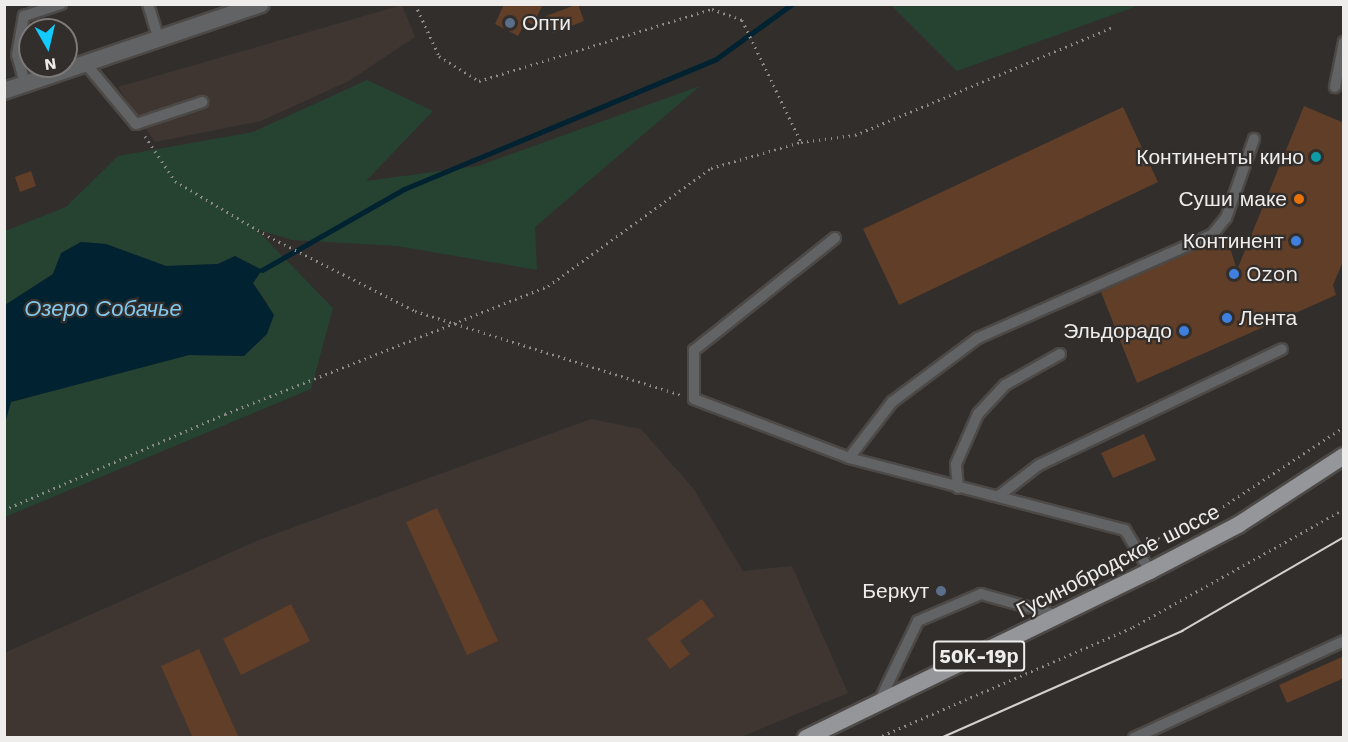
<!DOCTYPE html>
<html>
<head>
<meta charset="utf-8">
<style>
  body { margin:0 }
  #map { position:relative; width:1348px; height:742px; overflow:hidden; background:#312e2c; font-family:"Work Sans",sans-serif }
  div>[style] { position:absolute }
  .built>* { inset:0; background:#3f3631 }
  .green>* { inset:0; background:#264331 }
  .water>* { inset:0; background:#012231 }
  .stream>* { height:5px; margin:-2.5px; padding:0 2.5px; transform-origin:2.5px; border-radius:2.5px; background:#012231 }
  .building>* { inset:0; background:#603e28 }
  .path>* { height:3px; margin-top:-1.5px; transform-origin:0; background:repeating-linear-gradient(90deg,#8d8a89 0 1.5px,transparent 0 6px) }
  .roads { filter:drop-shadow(2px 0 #4c4947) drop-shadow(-2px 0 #4c4947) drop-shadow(0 2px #4c4947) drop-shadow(0 -2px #4c4947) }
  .service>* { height:10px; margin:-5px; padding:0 5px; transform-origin:5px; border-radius:5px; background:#626364 }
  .tertiary>* { height:16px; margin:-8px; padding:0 8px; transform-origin:8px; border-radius:8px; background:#626364 }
  .primary>* { height:16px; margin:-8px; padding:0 8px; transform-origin:8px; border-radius:8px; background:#949699 }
  .tram>* { height:1.5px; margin:-0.75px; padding:0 0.75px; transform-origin:0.75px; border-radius:0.75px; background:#d3d1d0 }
  .dots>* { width:16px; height:16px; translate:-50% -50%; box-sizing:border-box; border:3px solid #312e2c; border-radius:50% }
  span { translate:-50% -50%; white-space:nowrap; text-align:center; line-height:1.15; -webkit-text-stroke:4.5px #312e2c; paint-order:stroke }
  .shield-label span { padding:2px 4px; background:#312e2c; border:2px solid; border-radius:4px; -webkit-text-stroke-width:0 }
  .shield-label { font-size:20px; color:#efedec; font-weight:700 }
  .poi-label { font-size:21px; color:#efedec }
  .left { translate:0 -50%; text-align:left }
  .right { translate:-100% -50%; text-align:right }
  .street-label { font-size:21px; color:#efedec }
  .water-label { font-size:22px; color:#81c9ee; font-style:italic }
  .frame { position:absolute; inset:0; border:6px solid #efedec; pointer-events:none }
  .north { position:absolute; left:18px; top:18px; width:60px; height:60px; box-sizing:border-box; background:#312e2c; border:2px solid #7d7a79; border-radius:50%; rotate:172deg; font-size:16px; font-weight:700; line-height:24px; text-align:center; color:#efedec }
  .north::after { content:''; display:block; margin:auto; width:21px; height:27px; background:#12cafb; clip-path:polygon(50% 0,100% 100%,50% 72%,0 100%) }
</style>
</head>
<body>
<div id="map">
  <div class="built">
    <div style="clip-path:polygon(402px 5px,415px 37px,349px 81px,261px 121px,155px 142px,118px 87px)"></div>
    <div style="clip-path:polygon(591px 419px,641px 429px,693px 488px,743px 571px,792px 566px,848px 693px,741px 737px,5px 738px,4px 653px,261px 539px)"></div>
  </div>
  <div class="green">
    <div style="clip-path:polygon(891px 5px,1140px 5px,957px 71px)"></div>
    <div style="clip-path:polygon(367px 80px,433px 111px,366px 181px,478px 166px,700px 86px,535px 227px,537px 270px,397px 246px,292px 240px,256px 229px,333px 308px,311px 389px,5px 517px,5px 423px,11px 402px,189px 355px,244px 356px,268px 304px,253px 283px,262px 270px,235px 256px,218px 264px,166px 266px,106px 244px,81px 242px,62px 253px,53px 274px,5px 305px,5px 231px,66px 207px,118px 156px,253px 132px)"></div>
  </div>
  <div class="water">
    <div style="clip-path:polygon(81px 242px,106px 244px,166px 266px,218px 264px,235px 256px,262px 270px,253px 283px,274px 315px,267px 334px,244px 356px,189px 355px,11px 402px,5px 423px,5px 305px,53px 274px,61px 253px)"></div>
  </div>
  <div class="stream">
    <div style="left:262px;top:270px;width:163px;rotate:-29.7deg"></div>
    <div style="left:404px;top:189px;width:338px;rotate:-22.6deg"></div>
    <div style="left:716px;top:59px;width:94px;rotate:-35.9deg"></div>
  </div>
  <div class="building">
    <div style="clip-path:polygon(504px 4px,543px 4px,533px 25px,526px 21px,518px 36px,495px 24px)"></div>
    <div style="clip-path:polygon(578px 4px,584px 21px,553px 33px,546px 16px)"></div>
    <div style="clip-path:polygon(1304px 106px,1344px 123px,1344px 259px,1333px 285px,1336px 295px,1137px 383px,1101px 292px,1226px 235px,1237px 270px)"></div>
    <div style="clip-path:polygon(1123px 107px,1158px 182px,899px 305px,863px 229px)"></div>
    <div style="clip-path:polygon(31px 171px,36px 186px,20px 192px,15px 177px)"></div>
    <div style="clip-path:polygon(1144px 434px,1156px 460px,1113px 478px,1101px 453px)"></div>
    <div style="clip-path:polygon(437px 508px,498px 641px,467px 655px,406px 522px)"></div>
    <div style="clip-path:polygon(702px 599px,714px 616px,680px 641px,690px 654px,670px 669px,647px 639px)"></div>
    <div style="clip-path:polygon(291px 604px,310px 641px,241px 675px,223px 639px)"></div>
    <div style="clip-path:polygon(199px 649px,239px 738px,193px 738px,161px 666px)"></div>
    <div style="clip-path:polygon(1344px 656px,1344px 678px,1287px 703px,1279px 685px)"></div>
  </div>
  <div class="path">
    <div style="left:415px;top:4px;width:57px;rotate:65.2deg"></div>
    <div style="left:439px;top:56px;width:47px;rotate:32deg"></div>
    <div style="left:479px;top:81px;width:244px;rotate:-17.2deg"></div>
    <div style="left:712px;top:9px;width:32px;rotate:20deg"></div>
    <div style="left:742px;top:20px;width:136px;rotate:64.2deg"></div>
    <div style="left:145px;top:136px;width:54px;rotate:56.3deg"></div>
    <div style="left:175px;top:181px;width:108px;rotate:30.6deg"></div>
    <div style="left:268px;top:236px;width:165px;rotate:27deg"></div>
    <div style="left:415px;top:311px;width:279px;rotate:17.5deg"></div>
    <div style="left:4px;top:510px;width:241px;rotate:-23.5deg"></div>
    <div style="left:225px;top:414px;width:347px;rotate:-21.6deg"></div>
    <div style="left:548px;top:286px;width:201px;rotate:-35.9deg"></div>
    <div style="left:711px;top:168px;width:94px;rotate:-16.1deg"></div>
    <div style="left:801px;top:142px;width:54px;rotate:-7.4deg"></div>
    <div style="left:855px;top:135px;width:280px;rotate:-22.7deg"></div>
    <div style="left:1183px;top:533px;width:193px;rotate:-33.4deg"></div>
    <div style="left:1146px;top:538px;width:26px;rotate:2deg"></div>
    <div style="left:877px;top:738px;width:279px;rotate:-23.4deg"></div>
    <div style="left:1133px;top:627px;width:242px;rotate:-29.2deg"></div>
  </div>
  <div class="roads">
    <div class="service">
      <div style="left:148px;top:4px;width:37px;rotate:73deg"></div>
      <div style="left:86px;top:64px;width:78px;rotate:50.2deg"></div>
      <div style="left:136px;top:124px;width:70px;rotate:-18.4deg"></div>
      <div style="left:25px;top:84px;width:30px;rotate:-105deg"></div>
      <div style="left:17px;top:55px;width:40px;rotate:-80deg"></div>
      <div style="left:24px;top:16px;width:39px;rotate:-18deg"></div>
      <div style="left:1335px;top:87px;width:46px;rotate:-78.7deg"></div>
      <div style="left:835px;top:238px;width:180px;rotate:141.5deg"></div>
      <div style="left:694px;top:350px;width:49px;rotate:90deg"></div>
      <div style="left:694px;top:399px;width:166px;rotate:20.8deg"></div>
      <div style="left:849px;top:458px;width:285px;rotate:14.6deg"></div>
      <div style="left:1125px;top:530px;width:48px;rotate:58.6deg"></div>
      <div style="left:849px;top:458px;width:71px;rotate:-52.5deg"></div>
      <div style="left:892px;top:402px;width:107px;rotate:-36.7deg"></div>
      <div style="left:978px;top:338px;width:256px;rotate:-23.8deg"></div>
      <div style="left:1212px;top:235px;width:22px;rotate:-51deg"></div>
      <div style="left:1226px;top:218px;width:84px;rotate:-70.5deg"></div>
      <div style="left:958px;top:488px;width:24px;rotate:-95deg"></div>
      <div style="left:956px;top:464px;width:55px;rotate:-66.3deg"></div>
      <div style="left:978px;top:414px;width:40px;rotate:-47deg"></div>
      <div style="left:1005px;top:385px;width:63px;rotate:-29.4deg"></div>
      <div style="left:1000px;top:495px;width:49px;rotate:-37.6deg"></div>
      <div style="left:1039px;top:465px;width:269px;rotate:-25.5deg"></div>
      <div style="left:878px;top:704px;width:92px;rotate:-64.3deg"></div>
      <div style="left:918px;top:621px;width:69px;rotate:-23.2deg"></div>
      <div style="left:981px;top:594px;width:82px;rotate:15.6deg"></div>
      <div style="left:1134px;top:738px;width:231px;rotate:-24.8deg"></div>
    </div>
    <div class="tertiary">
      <div style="left:4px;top:91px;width:271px;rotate:-18.7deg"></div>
    </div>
    <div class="primary">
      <div style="left:806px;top:738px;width:382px;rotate:-25.9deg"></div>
      <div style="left:1150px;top:571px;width:99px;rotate:-27.6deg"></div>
      <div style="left:1238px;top:525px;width:126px;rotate:-33.1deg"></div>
    </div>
  </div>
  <div class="tram">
    <div style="left:941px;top:738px;width:264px;rotate:-23.9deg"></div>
    <div style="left:1182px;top:631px;width:187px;rotate:-30.1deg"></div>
  </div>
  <div class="dots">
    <div style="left:510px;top:23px;background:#5c6f8a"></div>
    <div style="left:1316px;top:157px;background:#0f9aa8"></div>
    <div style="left:1299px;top:199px;background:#e8710a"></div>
    <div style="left:1296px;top:241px;background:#3f7fe0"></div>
    <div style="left:1234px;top:274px;background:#3f7fe0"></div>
    <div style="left:1227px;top:318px;background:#3f7fe0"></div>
    <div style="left:1184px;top:331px;background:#3f7fe0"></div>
    <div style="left:941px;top:591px;background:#5c6f8a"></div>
  </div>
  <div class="shield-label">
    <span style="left:979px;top:656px">50К-19р</span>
  </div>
  <div class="poi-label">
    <span class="left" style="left:522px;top:23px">Опти</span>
    <span class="right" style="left:1304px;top:157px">Континенты кино</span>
    <span class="right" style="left:1287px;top:199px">Суши маке</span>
    <span class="right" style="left:1284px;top:241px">Континент</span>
    <span class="left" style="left:1246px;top:274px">Ozon</span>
    <span class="left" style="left:1239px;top:318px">Лента</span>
    <span class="right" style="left:1172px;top:331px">Эльдорадо</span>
    <span class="right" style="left:929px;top:591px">Беркут</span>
  </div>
  <div class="street-label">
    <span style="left:1118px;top:561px;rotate:-27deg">Гусинобродское шоссе</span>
  </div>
  <div class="water-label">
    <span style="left:103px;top:309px">Озеро Собачье</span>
  </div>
  <div class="frame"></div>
  <div class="north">N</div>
</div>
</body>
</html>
